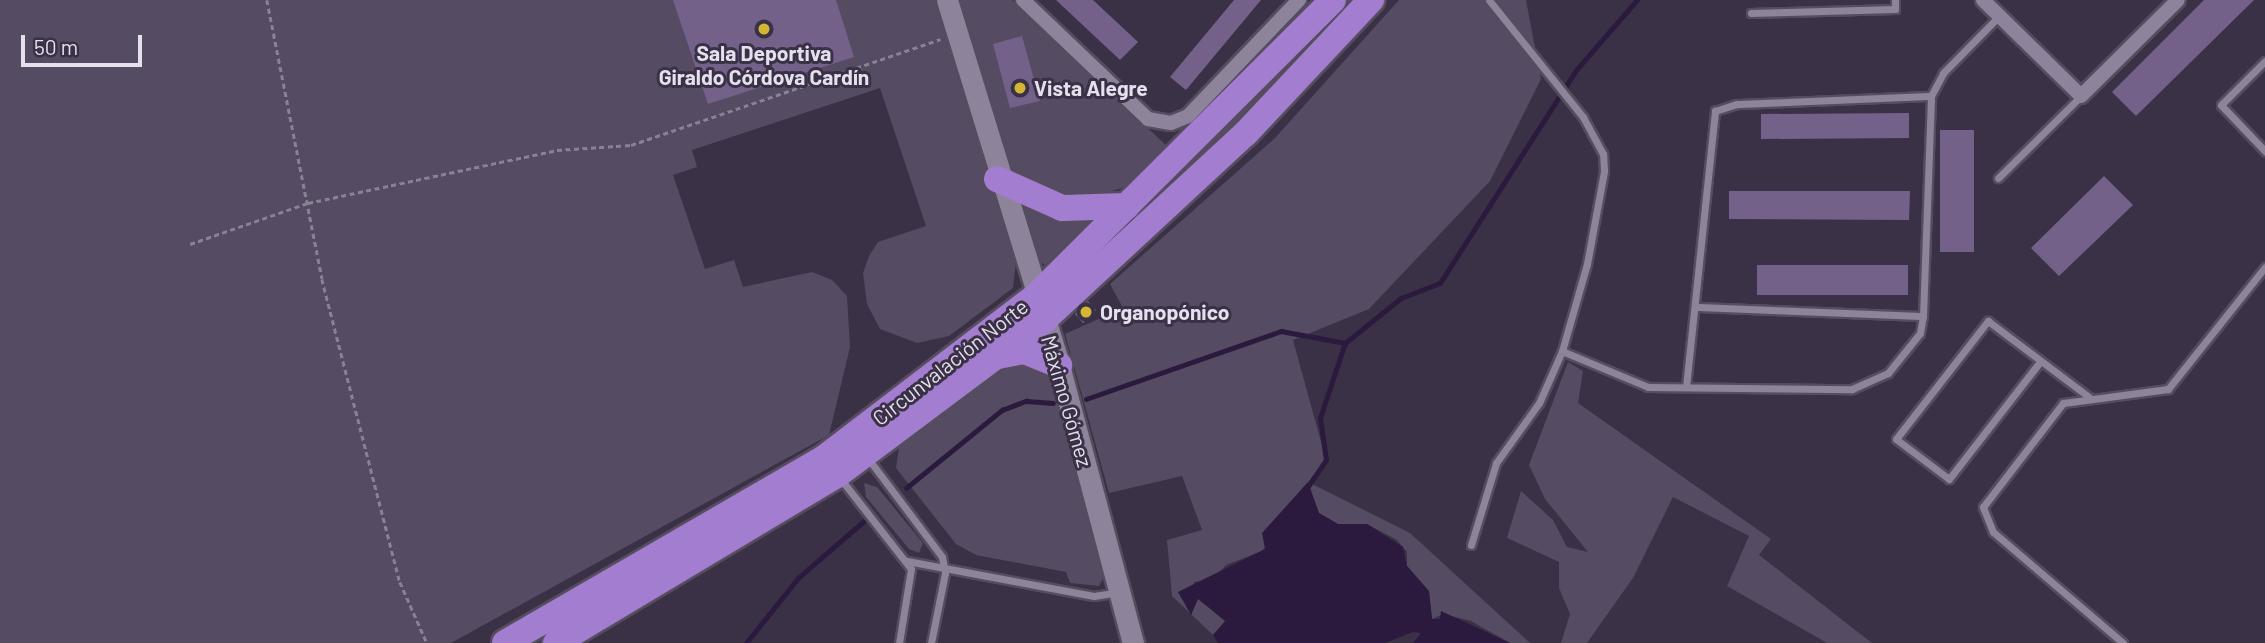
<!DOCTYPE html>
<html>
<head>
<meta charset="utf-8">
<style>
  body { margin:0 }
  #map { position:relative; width:2265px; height:643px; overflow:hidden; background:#3a3146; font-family:Barlow,sans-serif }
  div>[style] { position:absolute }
  .green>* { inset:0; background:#554b63 }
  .water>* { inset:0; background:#2b1a3d }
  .stream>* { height:4.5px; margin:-2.25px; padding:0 2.25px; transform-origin:2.25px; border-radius:2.25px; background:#2b1a3d }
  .building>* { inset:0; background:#73618a }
  .path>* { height:2.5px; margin-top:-1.25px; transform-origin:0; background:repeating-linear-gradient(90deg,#898293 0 5px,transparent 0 8.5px) }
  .roads { filter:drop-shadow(2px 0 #554d5e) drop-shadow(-2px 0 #554d5e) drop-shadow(0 2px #554d5e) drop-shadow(0 -2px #554d5e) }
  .lane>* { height:7px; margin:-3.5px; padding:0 3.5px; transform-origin:3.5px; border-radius:3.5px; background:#8d839b }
  .street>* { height:14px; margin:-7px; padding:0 7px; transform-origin:7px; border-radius:7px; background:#8d839b }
  .secondary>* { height:21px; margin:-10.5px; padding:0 10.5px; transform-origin:10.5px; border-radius:10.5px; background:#8d839b }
  .highway>* { height:26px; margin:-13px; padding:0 13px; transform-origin:13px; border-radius:13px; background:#a37dd0 }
  .dots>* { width:19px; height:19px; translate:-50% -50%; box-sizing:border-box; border:4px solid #3a3146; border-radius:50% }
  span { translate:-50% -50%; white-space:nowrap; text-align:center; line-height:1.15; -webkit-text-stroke:6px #3a3146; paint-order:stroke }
  .poi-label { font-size:21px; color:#e5e0ed; font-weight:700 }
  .left { translate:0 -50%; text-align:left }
  .street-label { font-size:21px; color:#e5e0ed }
  .scale { position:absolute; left:21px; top:35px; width:121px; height:32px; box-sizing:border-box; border:4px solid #e5e0ed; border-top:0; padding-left:9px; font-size:21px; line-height:24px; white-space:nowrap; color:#e5e0ed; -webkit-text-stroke:5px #3a3146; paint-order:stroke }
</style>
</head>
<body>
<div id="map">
  <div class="green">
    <div style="clip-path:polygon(0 0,935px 0,1016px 261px,1013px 288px,949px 336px,917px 343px,880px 329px,867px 304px,863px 273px,869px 256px,878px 242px,926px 226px,880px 88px,692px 150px,697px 167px,673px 175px,705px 269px,734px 260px,743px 287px,812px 272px,832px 280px,847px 296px,850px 347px,829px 435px,451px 643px,0 643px)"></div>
    <div style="clip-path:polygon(954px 0,1012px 0,1169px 148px,1128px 186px,1078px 202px,1012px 172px)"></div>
    <div style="clip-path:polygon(1346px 0,1360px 0,1075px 283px,1069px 276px)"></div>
    <div style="clip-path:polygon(1399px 0,1526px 0,1541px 79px,1490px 181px,1369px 309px,1293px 340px,1326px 460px,1308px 482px,1410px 533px,1530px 643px,1510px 643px,1471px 621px,1443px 614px,1432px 619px,1429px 592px,1407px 566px,1407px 552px,1397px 540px,1367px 524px,1338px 524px,1319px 513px,1311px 494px,1262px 551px,1226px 565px,1212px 580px,1194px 582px,1191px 614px,1198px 598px,1226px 621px,1213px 635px,1172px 596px,1167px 540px,1202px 530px,1182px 476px,1109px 493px,1065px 334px,1123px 308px,1110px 284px,1275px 138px)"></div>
    <div style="clip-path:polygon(1019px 201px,1102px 216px,1045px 265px,1038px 260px)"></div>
    <div style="clip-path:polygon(1013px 359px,1056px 371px,1103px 578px,1099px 586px,1070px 583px,1066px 572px,976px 555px,956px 544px,896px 468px,900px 441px)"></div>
    <div style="clip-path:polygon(1568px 362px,1583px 371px,1578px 403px,1771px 539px,1759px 555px,1872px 643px,1827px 643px,1727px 586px,1749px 536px,1673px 497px,1633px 578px,1587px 643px,1561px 643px,1570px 614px,1559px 588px,1559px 562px,1507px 538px,1521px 491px,1553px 520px,1567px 547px,1588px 552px,1545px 499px,1529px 465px)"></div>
    <div style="clip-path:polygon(864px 483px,877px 487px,923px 543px,919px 553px,909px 549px,866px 497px)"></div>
  </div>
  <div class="water">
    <div style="clip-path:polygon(1308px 482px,1319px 513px,1338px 524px,1367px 524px,1403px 547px,1407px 566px,1429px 591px,1432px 619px,1440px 619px,1441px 611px,1510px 643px,1413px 643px,1421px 633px,1413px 632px,1385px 643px,1218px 643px,1213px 635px,1225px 621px,1198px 599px,1191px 615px,1178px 592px,1265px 549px,1262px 533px)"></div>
  </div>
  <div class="stream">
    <div style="left:1086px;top:399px;width:207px;rotate:-19.2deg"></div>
    <div style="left:1281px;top:331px;width:65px;rotate:10.6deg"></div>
    <div style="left:906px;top:488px;width:124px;rotate:-39.1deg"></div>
    <div style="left:1002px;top:410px;width:26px;rotate:-21deg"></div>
    <div style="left:1026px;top:401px;width:27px;rotate:4deg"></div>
    <div style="left:1307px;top:488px;width:34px;rotate:-56deg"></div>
    <div style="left:1326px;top:460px;width:42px;rotate:-98.1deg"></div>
    <div style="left:1320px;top:418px;width:79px;rotate:-71.6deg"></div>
    <div style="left:1345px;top:343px;width:72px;rotate:-38.8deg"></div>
    <div style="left:1401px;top:298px;width:42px;rotate:-21deg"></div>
    <div style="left:1440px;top:283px;width:254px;rotate:-57.4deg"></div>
    <div style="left:1577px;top:69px;width:91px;rotate:-49deg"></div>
    <div style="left:746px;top:643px;width:83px;rotate:-51.3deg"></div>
    <div style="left:798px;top:578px;width:87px;rotate:-40.8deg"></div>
  </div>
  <div class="building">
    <div style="clip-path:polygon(673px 0,836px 0,854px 57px,708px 104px)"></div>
    <div style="clip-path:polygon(1056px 0,1093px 0,1138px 42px,1120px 60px)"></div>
    <div style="clip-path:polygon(1234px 0,1261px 0,1186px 90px,1170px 77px)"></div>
    <div style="clip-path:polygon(2204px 0,2254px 0,2136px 116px,2112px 92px)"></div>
    <div style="clip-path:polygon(1022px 36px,1040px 101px,1010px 108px,993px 44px)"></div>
    <div style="clip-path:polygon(1909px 113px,1909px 138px,1761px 139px,1761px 114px)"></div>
    <div style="clip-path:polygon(1940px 130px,1974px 130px,1974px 252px,1940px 252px)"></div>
    <div style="clip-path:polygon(2104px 176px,2133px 205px,2059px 276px,2031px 248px)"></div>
    <div style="clip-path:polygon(1729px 191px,1910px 191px,1909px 220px,1729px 219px)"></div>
    <div style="clip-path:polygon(1757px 265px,1908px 265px,1908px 295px,1757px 295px)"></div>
    <div style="clip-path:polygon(1088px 301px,1096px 310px,1083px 323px,1075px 314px)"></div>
  </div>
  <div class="path">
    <div style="left:267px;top:0;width:284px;rotate:78.8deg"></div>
    <div style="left:322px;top:279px;width:313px;rotate:75.6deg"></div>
    <div style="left:400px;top:582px;width:67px;rotate:66.1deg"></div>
    <div style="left:190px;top:244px;width:125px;rotate:-19.2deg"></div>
    <div style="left:308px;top:203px;width:255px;rotate:-12deg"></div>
    <div style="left:557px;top:150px;width:74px;rotate:-3.9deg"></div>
    <div style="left:631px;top:145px;width:327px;rotate:-18.9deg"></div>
  </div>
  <div class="roads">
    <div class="lane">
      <div style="left:1751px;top:13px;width:144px;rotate:-1.6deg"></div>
      <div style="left:1895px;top:9px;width:9px;rotate:-90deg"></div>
      <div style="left:2265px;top:61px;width:62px;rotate:135deg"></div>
      <div style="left:2221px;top:105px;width:64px;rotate:46.3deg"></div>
      <div style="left:1998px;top:178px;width:117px;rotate:-44.7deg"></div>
      <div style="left:1696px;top:307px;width:227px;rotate:2.3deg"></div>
      <div style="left:1562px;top:351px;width:93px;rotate:22.7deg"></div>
      <div style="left:1648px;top:387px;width:204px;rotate:0.6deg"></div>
      <div style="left:1852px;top:389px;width:39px;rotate:-24deg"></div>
      <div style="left:1888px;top:373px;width:51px;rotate:-51.3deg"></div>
      <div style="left:1920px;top:333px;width:17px;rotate:-80deg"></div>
      <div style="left:1923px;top:316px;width:220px;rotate:-87.9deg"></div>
      <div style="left:1931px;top:96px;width:26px;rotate:-62deg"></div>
      <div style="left:1943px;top:73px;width:80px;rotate:-45.5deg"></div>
      <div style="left:2039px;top:363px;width:147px;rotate:127.8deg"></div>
      <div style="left:1949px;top:479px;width:66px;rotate:-143deg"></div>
      <div style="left:1896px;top:439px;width:150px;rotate:-52.1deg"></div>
      <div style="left:1988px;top:321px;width:126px;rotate:37deg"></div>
      <div style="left:1686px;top:387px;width:278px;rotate:-84deg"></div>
      <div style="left:1715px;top:111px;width:23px;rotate:-18deg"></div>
      <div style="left:1737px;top:104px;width:194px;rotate:-2.4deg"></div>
      <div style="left:867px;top:457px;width:125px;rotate:53.1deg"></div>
      <div style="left:942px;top:557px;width:16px;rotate:79deg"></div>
      <div style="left:945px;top:573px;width:71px;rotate:101.3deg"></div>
      <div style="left:840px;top:478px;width:115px;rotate:52deg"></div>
      <div style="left:911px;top:569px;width:75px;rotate:99.2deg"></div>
      <div style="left:1471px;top:545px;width:86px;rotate:-73deg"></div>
      <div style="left:1496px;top:463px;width:74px;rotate:-54.4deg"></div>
      <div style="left:1539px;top:403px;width:57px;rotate:-66.1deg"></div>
      <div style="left:1562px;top:351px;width:91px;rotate:-74deg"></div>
      <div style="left:1587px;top:264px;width:95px;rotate:-79.6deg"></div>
      <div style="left:1604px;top:171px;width:17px;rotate:-93deg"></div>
      <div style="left:1603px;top:154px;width:42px;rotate:-118.4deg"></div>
      <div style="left:1583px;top:117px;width:150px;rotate:-128.8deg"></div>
      <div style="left:907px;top:561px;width:190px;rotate:10.6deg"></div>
      <div style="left:1094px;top:596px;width:25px;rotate:-9deg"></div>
      <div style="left:2123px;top:643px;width:171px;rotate:-139.5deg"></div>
      <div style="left:1993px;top:532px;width:27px;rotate:-112deg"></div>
      <div style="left:1983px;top:507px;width:131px;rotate:-52.4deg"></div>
      <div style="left:2063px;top:403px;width:106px;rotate:-7.6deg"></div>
      <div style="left:2168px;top:389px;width:156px;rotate:-51.5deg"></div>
    </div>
    <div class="street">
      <div style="left:1023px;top:0;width:173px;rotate:43.6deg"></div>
      <div style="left:1148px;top:119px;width:23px;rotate:10deg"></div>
      <div style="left:1171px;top:123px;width:18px;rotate:-22deg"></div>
      <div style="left:1188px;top:116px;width:161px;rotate:-46.3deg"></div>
      <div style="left:1983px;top:0;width:137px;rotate:44.4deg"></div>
      <div style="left:2081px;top:96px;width:136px;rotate:-44.7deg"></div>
    </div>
    <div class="secondary">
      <div style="left:947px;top:0;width:382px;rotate:72.9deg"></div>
      <div style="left:1059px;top:365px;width:288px;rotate:75.1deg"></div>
    </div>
    <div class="highway">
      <div style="left:997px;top:179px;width:71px;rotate:24deg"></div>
      <div style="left:1062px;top:208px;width:65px;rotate:-1.8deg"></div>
      <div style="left:998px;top:356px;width:26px;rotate:-11deg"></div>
      <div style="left:1024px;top:351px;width:38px;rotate:22deg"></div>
      <div style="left:505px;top:643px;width:369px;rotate:-30.1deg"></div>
      <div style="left:824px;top:458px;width:267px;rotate:-37.4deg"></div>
      <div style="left:1036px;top:296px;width:419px;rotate:-44.9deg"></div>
      <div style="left:556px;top:643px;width:327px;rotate:-30.9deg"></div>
      <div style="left:837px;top:475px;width:259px;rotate:-36.8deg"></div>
      <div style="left:1044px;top:320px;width:275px;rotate:-42.8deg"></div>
      <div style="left:1246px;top:133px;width:183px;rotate:-46.8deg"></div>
    </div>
  </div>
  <div class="dots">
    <div style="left:764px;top:29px;background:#d5b534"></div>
    <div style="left:1020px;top:88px;background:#d5b534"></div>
    <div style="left:1086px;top:312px;background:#d5b534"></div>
  </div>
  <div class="poi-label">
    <span style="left:764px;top:65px">Sala Deportiva<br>Giraldo Córdova Cardín</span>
    <span class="left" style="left:1034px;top:88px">Vista Alegre</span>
    <span class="left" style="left:1100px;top:312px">Organopónico</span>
  </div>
  <div class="street-label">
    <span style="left:950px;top:362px;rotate:-38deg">Circunvalación Norte</span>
    <span style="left:1067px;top:401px;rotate:74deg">Máximo Gómez</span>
  </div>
  <div class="scale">50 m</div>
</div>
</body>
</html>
